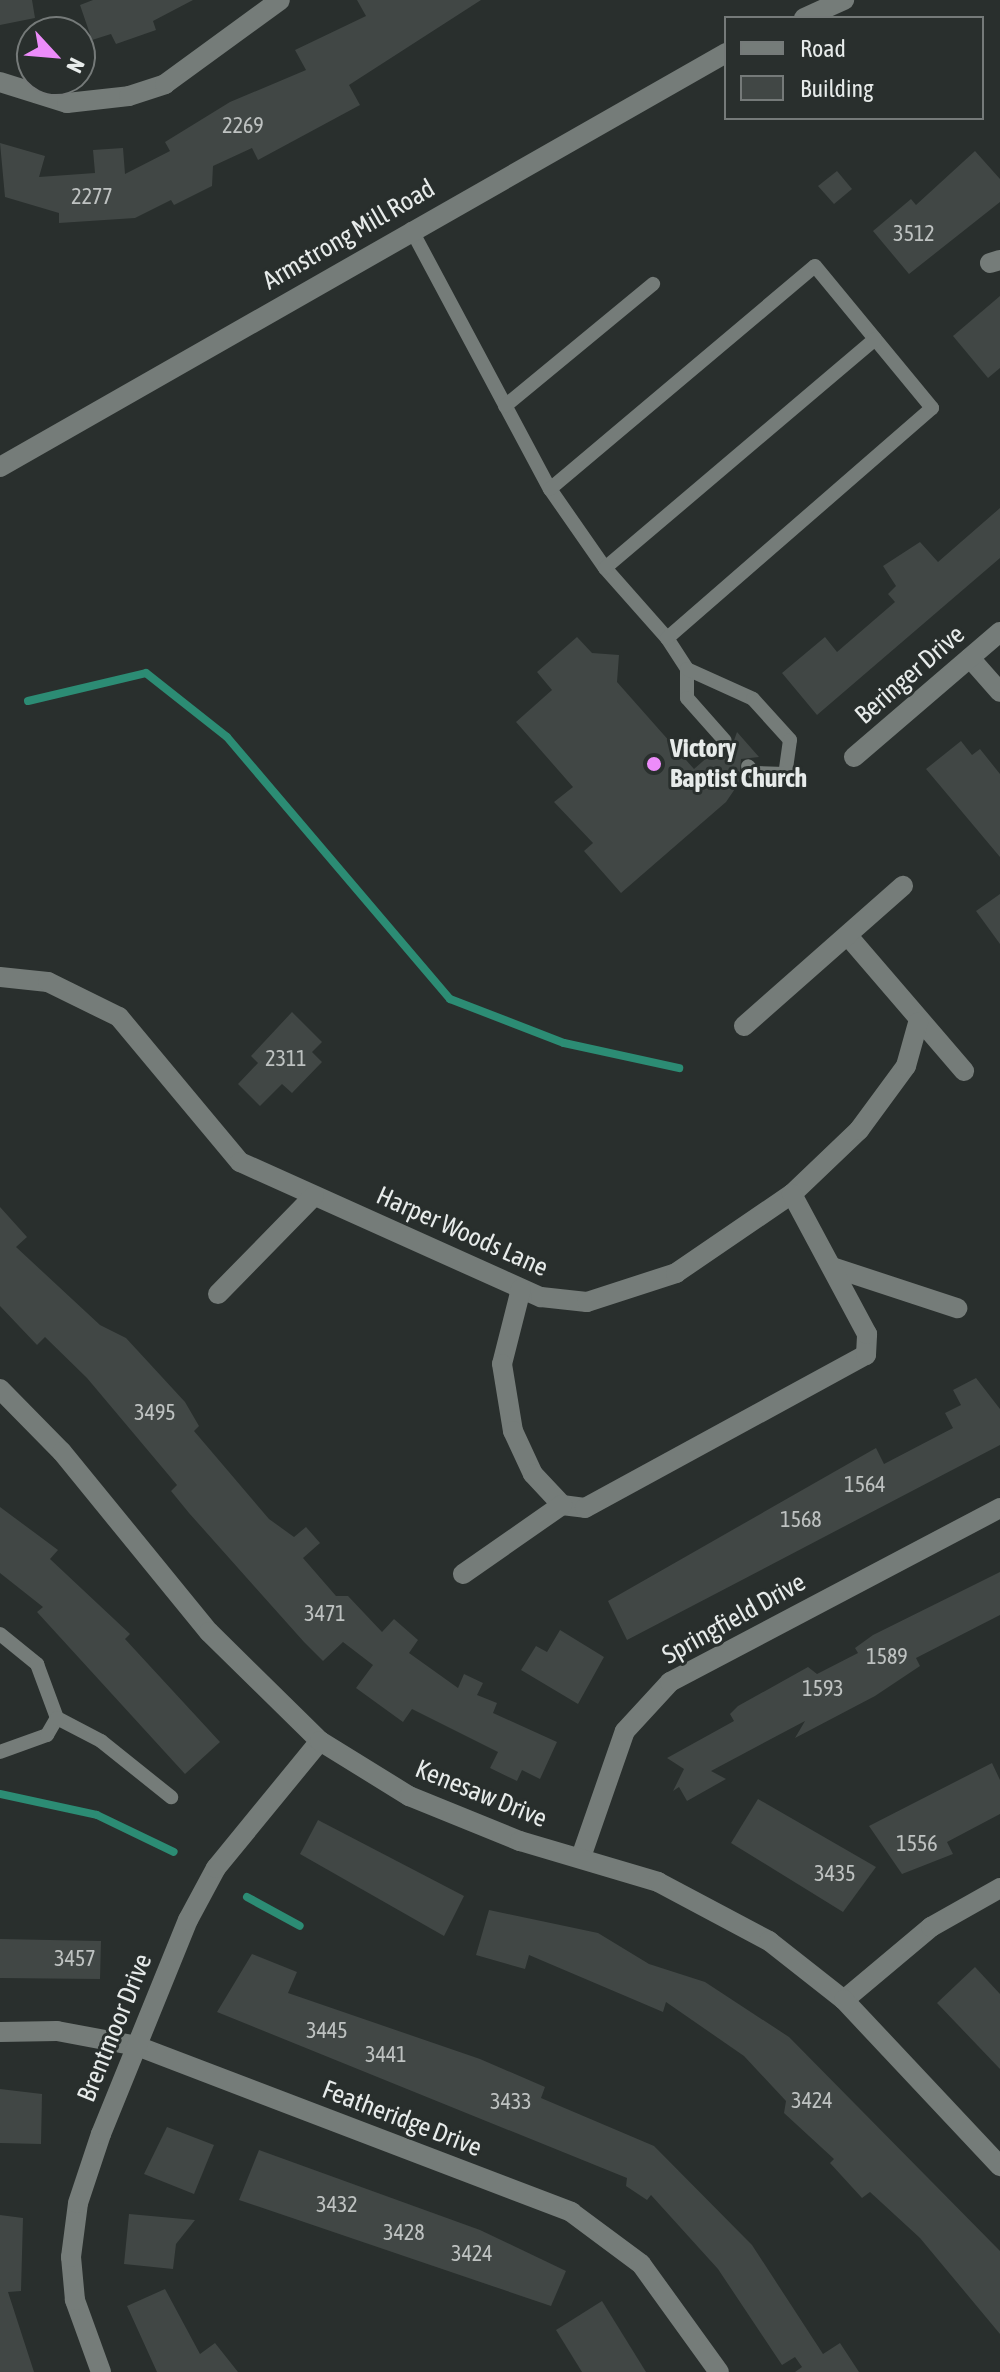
<!DOCTYPE html>
<html>
<head>
<meta charset="utf-8">
<style>
  body { margin:0 }
  #map { position:relative; width:1000px; height:2372px; overflow:hidden; background:#292f2d; font-family:"Asap Condensed",sans-serif }
  div>[style] { position:absolute }
  .stream>* { height:8px; margin:-4px; padding:0 4px; transform-origin:4px; border-radius:4px; background:#2c8c74 }
  .building>* { inset:0; background:#414745 }
  .service>* { height:14px; margin:-7px; padding:0 7px; transform-origin:7px; border-radius:7px; background:#757c79 }
  .minor>* { height:20px; margin:-10px; padding:0 10px; transform-origin:10px; border-radius:10px; background:#757c79 }
  .tertiary>* { height:20px; margin:-10px; padding:0 10px; transform-origin:10px; border-radius:10px; background:#757c79 }
  .dots>* { width:22px; height:22px; translate:-50% -50%; box-sizing:border-box; border:4px solid #292f2d; border-radius:50% }
  span { translate:-50% -50%; white-space:nowrap; text-align:center; line-height:1.15; -webkit-text-stroke:6px #292f2d; paint-order:stroke }
  .number-label { font-size:22px; color:#bec2c1 }
  .number-label span { -webkit-text-stroke-width:0 }
  .street-label { font-size:26px; color:#e7ebea }
  .poi-label { font-size:26px; color:#e7ebea; font-weight:700 }
  .left { translate:0 -50%; text-align:left }
  .legend { position:absolute; left:724px; top:16px; width:260px; height:104px; box-sizing:border-box; background:#292f2d; border:2px solid #757a79; margin:0; padding:10px 14px; list-style:none; font-size:24px; color:#e7ebea }
  .legend li { display:flex; align-items:center; gap:16px; height:40px }
  .legend b { width:40px; border:2px solid #757a79 }
  .north { position:absolute; left:16px; top:16px; width:80px; height:80px; box-sizing:border-box; background:#292f2d; border:2px solid #757a79; border-radius:50%; rotate:116deg; font-size:22px; font-weight:700; line-height:32px; text-align:center; color:#e7ebea }
  .north::after { content:''; display:block; margin:auto; width:28px; height:36px; background:#ed8cfa; clip-path:polygon(50% 0,100% 100%,50% 72%,0 100%) }
</style>
</head>
<body>
<div id="map">
  <div class="stream">
    <div style="left:28px;top:701px;width:121px;rotate:-13.3deg"></div>
    <div style="left:146px;top:673px;width:103px;rotate:38.3deg"></div>
    <div style="left:227px;top:737px;width:344px;rotate:49.6deg"></div>
    <div style="left:450px;top:999px;width:122px;rotate:21.1deg"></div>
    <div style="left:564px;top:1043px;width:118px;rotate:12.3deg"></div>
    <div style="left:0;top:1794px;width:99px;rotate:12.2deg"></div>
    <div style="left:97px;top:1815px;width:85px;rotate:25.7deg"></div>
    <div style="left:247px;top:1897px;width:60px;rotate:28.7deg"></div>
  </div>
  <div class="building">
    <div style="clip-path:polygon(0 0,32px 0,35px 18px,0 25px)"></div>
    <div style="clip-path:polygon(93px 0,193px 0,153px 21px,156px 30px,116px 44px,111px 34px,92px 40px,80px 5px)"></div>
    <div style="clip-path:polygon(357px 0,481px 0,349px 85px,360px 105px,258px 160px,252px 148px,213px 166px,212px 186px,174px 205px,171px 200px,135px 218px,59px 223px,59px 213px,5px 197px,0 143px,45px 156px,39px 177px,95px 173px,93px 150px,123px 148px,125px 174px,170px 151px,165px 142px,230px 102px,306px 70px,295px 50px,366px 16px)"></div>
    <div style="clip-path:polygon(975px 151px,1000px 179px,1000px 202px,909px 274px,873px 231px,911px 199px,916px 205px)"></div>
    <div style="clip-path:polygon(837px 171px,852px 189px,834px 204px,818px 186px)"></div>
    <div style="clip-path:polygon(1000px 296px,1000px 368px,988px 378px,953px 336px)"></div>
    <div style="clip-path:polygon(1000px 508px,1000px 558px,817px 715px,782px 673px,825px 637px,837px 652px,895px 602px,888px 594px,896px 586px,883px 566px,920px 542px,938px 562px)"></div>
    <div style="clip-path:polygon(577px 637px,592px 653px,619px 655px,617px 682px,694px 769px,718px 748px,731px 749px,737px 732px,759px 757px,741px 759px,739px 783px,726px 802px,621px 893px,584px 851px,593px 843px,554px 802px,573px 787px,516px 722px,552px 690px,537px 672px)"></div>
    <div style="clip-path:polygon(961px 741px,972px 755px,980px 749px,1000px 774px,1000px 857px,926px 769px)"></div>
    <div style="clip-path:polygon(1000px 894px,1000px 944px,976px 911px)"></div>
    <div style="clip-path:polygon(292px 1012px,322px 1042px,312px 1052px,322px 1062px,292px 1093px,282px 1084px,260px 1106px,238px 1084px,258px 1063px,251px 1056px)"></div>
    <div style="clip-path:polygon(0 1207px,27px 1237px,16px 1247px,100px 1325px,126px 1338px,185px 1402px,199px 1426px,194px 1431px,269px 1519px,294px 1537px,306px 1527px,320px 1543px,303px 1558px,336px 1596px,348px 1596px,382px 1632px,394px 1619px,418px 1640px,409px 1653px,458px 1688px,464px 1674px,483px 1683px,477px 1695px,497px 1703px,493px 1713px,557px 1742px,540px 1779px,522px 1770px,517px 1781px,490px 1768px,498px 1752px,412px 1709px,403px 1722px,356px 1688px,373px 1665px,343px 1642px,323px 1661px,304px 1642px,189px 1513px,171px 1491px,177px 1485px,87px 1378px,45px 1337px,37px 1345px,0 1306px)"></div>
    <div style="clip-path:polygon(976px 1378px,1000px 1409px,1000px 1445px,627px 1640px,608px 1601px,876px 1448px,884px 1464px,953px 1428px,945px 1413px,961px 1405px,953px 1390px)"></div>
    <div style="clip-path:polygon(0 1507px,58px 1550px,50px 1559px,130px 1634px,125px 1639px,220px 1742px,185px 1774px,37px 1612px,43px 1607px,0 1573px)"></div>
    <div style="clip-path:polygon(1000px 1572px,1000px 1615px,916px 1658px,920px 1666px,875px 1696px,795px 1738px,805px 1721px,711px 1771px,726px 1779px,687px 1801px,679px 1787px,673px 1791px,684px 1769px,667px 1758px,734px 1721px,730px 1714px,738px 1706px,808px 1667px,817px 1674px,858px 1653px,855px 1648px,873px 1635px)"></div>
    <div style="clip-path:polygon(560px 1630px,604px 1657px,578px 1704px,521px 1670px,536px 1646px,547px 1652px)"></div>
    <div style="clip-path:polygon(992px 1763px,1000px 1780px,1000px 1814px,947px 1842px,953px 1854px,902px 1874px,869px 1826px)"></div>
    <div style="clip-path:polygon(758px 1799px,876px 1867px,843px 1912px,731px 1843px)"></div>
    <div style="clip-path:polygon(318px 1820px,464px 1896px,444px 1936px,300px 1854px)"></div>
    <div style="clip-path:polygon(489px 1910px,598px 1933px,649px 1964px,705px 1982px,789px 2037px,1000px 2251px,1000px 2334px,920px 2238px,870px 2192px,862px 2198px,830px 2163px,834px 2159px,784px 2113px,786px 2101px,744px 2056px,666px 2002px,663px 2012px,529px 1955px,525px 1969px,476px 1955px)"></div>
    <div style="clip-path:polygon(0 1939px,101px 1941px,100px 1979px,0 1978px)"></div>
    <div style="clip-path:polygon(252px 1954px,297px 1972px,288px 1993px,480px 2059px,545px 2087px,541px 2098px,654px 2146px,752px 2245px,823px 2354px,840px 2343px,859px 2372px,795px 2372px,802px 2367px,795px 2357px,782px 2365px,718px 2269px,651px 2195px,647px 2200px,626px 2186px,627px 2178px,217px 2012px)"></div>
    <div style="clip-path:polygon(975px 1967px,1000px 1994px,1000px 2069px,937px 2003px)"></div>
    <div style="clip-path:polygon(0 2089px,42px 2094px,41px 2144px,0 2143px)"></div>
    <div style="clip-path:polygon(167px 2127px,214px 2145px,194px 2194px,144px 2174px)"></div>
    <div style="clip-path:polygon(259px 2150px,480px 2230px,566px 2271px,551px 2306px,239px 2200px)"></div>
    <div style="clip-path:polygon(129px 2214px,195px 2220px,176px 2244px,173px 2269px,124px 2264px)"></div>
    <div style="clip-path:polygon(0 2215px,23px 2218px,21px 2291px,8px 2292px,34px 2372px,0 2372px)"></div>
    <div style="clip-path:polygon(165px 2289px,200px 2354px,215px 2343px,238px 2372px,157px 2372px,127px 2306px)"></div>
    <div style="clip-path:polygon(602px 2301px,646px 2372px,582px 2372px,556px 2330px)"></div>
  </div>
  <div class="service">
    <div style="left:411px;top:229px;width:295px;rotate:61.9deg"></div>
    <div style="left:550px;top:489px;width:96px;rotate:55.2deg"></div>
    <div style="left:605px;top:568px;width:94px;rotate:48.5deg"></div>
    <div style="left:667px;top:638px;width:37px;rotate:57deg"></div>
    <div style="left:687px;top:669px;width:29px;rotate:90deg"></div>
    <div style="left:687px;top:698px;width:57px;rotate:48.5deg"></div>
    <div style="left:505px;top:406px;width:192px;rotate:-39.5deg"></div>
    <div style="left:550px;top:489px;width:346px;rotate:-40.1deg"></div>
    <div style="left:815px;top:266px;width:184px;rotate:50.5deg"></div>
    <div style="left:932px;top:408px;width:351px;rotate:139deg"></div>
    <div style="left:605px;top:568px;width:354px;rotate:-40.3deg"></div>
    <div style="left:687px;top:669px;width:72px;rotate:24.4deg"></div>
    <div style="left:753px;top:699px;width:55px;rotate:47.9deg"></div>
    <div style="left:790px;top:740px;width:34px;rotate:98deg"></div>
    <div style="left:785px;top:774px;width:31px;rotate:-178deg"></div>
    <div style="left:754px;top:773px;width:9px;rotate:-131deg"></div>
    <div style="left:0;top:1634px;width:48px;rotate:39deg"></div>
    <div style="left:37px;top:1664px;width:58px;rotate:69.7deg"></div>
    <div style="left:0;top:1752px;width:50px;rotate:-19.9deg"></div>
    <div style="left:47px;top:1735px;width:20px;rotate:-60deg"></div>
    <div style="left:57px;top:1718px;width:50px;rotate:27.6deg"></div>
    <div style="left:101px;top:1741px;width:90px;rotate:38.7deg"></div>
  </div>
  <div class="minor">
    <div style="left:0;top:82px;width:70px;rotate:17.4deg"></div>
    <div style="left:67px;top:103px;width:62px;rotate:-6.4deg"></div>
    <div style="left:129px;top:96px;width:38px;rotate:-18deg"></div>
    <div style="left:165px;top:84px;width:142px;rotate:-36.1deg"></div>
    <div style="left:990px;top:263px;width:10px;rotate:-17deg"></div>
    <div style="left:970px;top:658px;width:45px;rotate:48.6deg"></div>
    <div style="left:854px;top:757px;width:192px;rotate:-40.6deg"></div>
    <div style="left:848px;top:936px;width:178px;rotate:49.3deg"></div>
    <div style="left:0;top:977px;width:48px;rotate:5.9deg"></div>
    <div style="left:48px;top:982px;width:79px;rotate:26.2deg"></div>
    <div style="left:119px;top:1017px;width:189px;rotate:50.2deg"></div>
    <div style="left:240px;top:1162px;width:330px;rotate:24.2deg"></div>
    <div style="left:541px;top:1297px;width:46px;rotate:6.2deg"></div>
    <div style="left:587px;top:1302px;width:94px;rotate:-18deg"></div>
    <div style="left:676px;top:1273px;width:140px;rotate:-34.3deg"></div>
    <div style="left:792px;top:1194px;width:93px;rotate:-43.7deg"></div>
    <div style="left:859px;top:1130px;width:79px;rotate:-53.7deg"></div>
    <div style="left:906px;top:1066px;width:45px;rotate:-74.4deg"></div>
    <div style="left:744px;top:1026px;width:212px;rotate:-41.4deg"></div>
    <div style="left:832px;top:1267px;width:132px;rotate:18.2deg"></div>
    <div style="left:521px;top:1289px;width:77px;rotate:104.2deg"></div>
    <div style="left:502px;top:1364px;width:68px;rotate:80.7deg"></div>
    <div style="left:513px;top:1431px;width:47px;rotate:65.1deg"></div>
    <div style="left:533px;top:1474px;width:42px;rotate:46.9deg"></div>
    <div style="left:562px;top:1505px;width:23px;rotate:7deg"></div>
    <div style="left:585px;top:1508px;width:320px;rotate:-28.6deg"></div>
    <div style="left:866px;top:1355px;width:21px;rotate:-87deg"></div>
    <div style="left:867px;top:1334px;width:159px;rotate:-118.2deg"></div>
    <div style="left:218px;top:1294px;width:137px;rotate:-45.6deg"></div>
    <div style="left:463px;top:1574px;width:121px;rotate:-34.9deg"></div>
    <div style="left:581px;top:1857px;width:133px;rotate:-70.8deg"></div>
    <div style="left:625px;top:1731px;width:67px;rotate:-47.4deg"></div>
    <div style="left:670px;top:1682px;width:373px;rotate:-27.8deg"></div>
    <div style="left:844px;top:2000px;width:114px;rotate:-40deg"></div>
    <div style="left:931px;top:1927px;width:79px;rotate:-29.5deg"></div>
    <div style="left:0;top:2032px;width:57px;rotate:-1deg"></div>
    <div style="left:57px;top:2031px;width:81px;rotate:10.6deg"></div>
    <div style="left:137px;top:2046px;width:465px;rotate:20.9deg"></div>
    <div style="left:571px;top:2212px;width:87px;rotate:36.6deg"></div>
    <div style="left:641px;top:2264px;width:133px;rotate:54.2deg"></div>
    <div style="left:101px;top:2372px;width:77px;rotate:-109.9deg"></div>
    <div style="left:75px;top:2300px;width:43px;rotate:-95.3deg"></div>
    <div style="left:71px;top:2257px;width:54px;rotate:-82.6deg"></div>
    <div style="left:78px;top:2203px;width:73px;rotate:-71.6deg"></div>
    <div style="left:101px;top:2134px;width:231px;rotate:-67.9deg"></div>
    <div style="left:188px;top:1920px;width:59px;rotate:-61.7deg"></div>
    <div style="left:216px;top:1868px;width:164px;rotate:-50.7deg"></div>
  </div>
  <div class="tertiary">
    <div style="left:804px;top:18px;width:44px;rotate:-24.2deg"></div>
    <div style="left:0;top:467px;width:836px;rotate:-29.69deg"></div>
    <div style="left:0;top:1389px;width:88px;rotate:45.5deg"></div>
    <div style="left:62px;top:1452px;width:232px;rotate:50.8deg"></div>
    <div style="left:209px;top:1632px;width:156px;rotate:44.5deg"></div>
    <div style="left:320px;top:1741px;width:105px;rotate:31.7deg"></div>
    <div style="left:409px;top:1796px;width:120px;rotate:22.1deg"></div>
    <div style="left:520px;top:1841px;width:144px;rotate:16.5deg"></div>
    <div style="left:658px;top:1882px;width:126px;rotate:28deg"></div>
    <div style="left:769px;top:1941px;width:95px;rotate:38.2deg"></div>
    <div style="left:844px;top:2000px;width:228px;rotate:46.8deg"></div>
  </div>
  <div class="dots">
    <div style="left:654px;top:764px;background:#ed8cfa"></div>
  </div>
  <div class="number-label">
    <span style="left:243px;top:126px">2269</span>
    <span style="left:92px;top:197px">2277</span>
    <span style="left:914px;top:234px">3512</span>
    <span style="left:286px;top:1059px">2311</span>
    <span style="left:155px;top:1413px">3495</span>
    <span style="left:865px;top:1485px">1564</span>
    <span style="left:801px;top:1520px">1568</span>
    <span style="left:325px;top:1614px">3471</span>
    <span style="left:887px;top:1657px">1589</span>
    <span style="left:823px;top:1689px">1593</span>
    <span style="left:917px;top:1844px">1556</span>
    <span style="left:835px;top:1874px">3435</span>
    <span style="left:75px;top:1959px">3457</span>
    <span style="left:327px;top:2031px">3445</span>
    <span style="left:386px;top:2055px">3441</span>
    <span style="left:812px;top:2101px">3424</span>
    <span style="left:511px;top:2102px">3433</span>
    <span style="left:337px;top:2205px">3432</span>
    <span style="left:404px;top:2233px">3428</span>
    <span style="left:472px;top:2254px">3424</span>
  </div>
  <div class="street-label">
    <span style="left:349px;top:235px;rotate:-30deg">Armstrong Mill Road</span>
    <span style="left:910px;top:675px;rotate:-41deg">Beringer Drive</span>
    <span style="left:462px;top:1232px;rotate:24deg">Harper Woods Lane</span>
    <span style="left:734px;top:1619px;rotate:-29deg">Springfield Drive</span>
    <span style="left:481px;top:1794px;rotate:22deg">Kenesaw Drive</span>
    <span style="left:115px;top:2028px;rotate:-68deg">Brentmoor Drive</span>
    <span style="left:402px;top:2119px;rotate:21deg">Featheridge Drive</span>
  </div>
  <div class="poi-label">
    <span class="left" style="left:670px;top:764px">Victory<br>Baptist Church</span>
  </div>
  <ul class="legend">
  <li><b style="height:10px;background:#757c79"></b>Road</li>
  <li><b style="height:22px;background:#414745"></b>Building</li>
  </ul>
  <div class="north">N</div>
</div>
</body>
</html>
